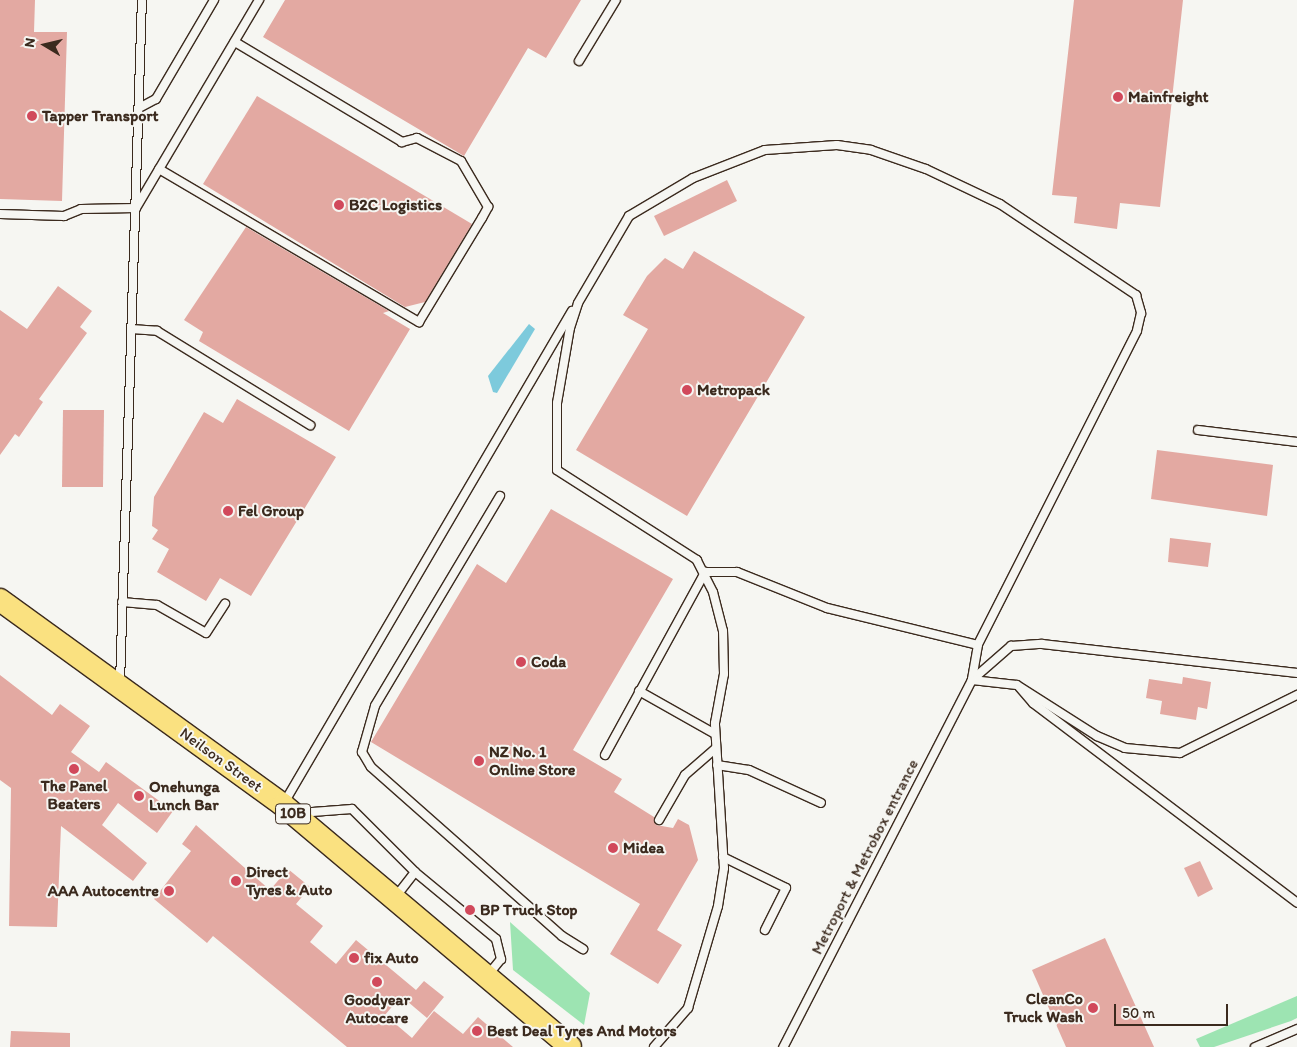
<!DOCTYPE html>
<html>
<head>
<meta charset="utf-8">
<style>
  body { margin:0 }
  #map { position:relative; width:1297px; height:1047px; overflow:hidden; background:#f6f6f2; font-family:Itim,sans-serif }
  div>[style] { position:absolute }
  .green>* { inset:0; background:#9de4b2 }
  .water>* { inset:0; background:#7dcadc }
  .building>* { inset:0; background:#e3a9a2 }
  .roads { filter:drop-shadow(1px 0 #3b2a1e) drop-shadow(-1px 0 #3b2a1e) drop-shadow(0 1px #3b2a1e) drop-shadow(0 -1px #3b2a1e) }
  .lane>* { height:8px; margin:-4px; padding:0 4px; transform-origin:4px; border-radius:4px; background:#f6f6f2 }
  .primary>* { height:22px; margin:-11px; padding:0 11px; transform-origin:11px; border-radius:11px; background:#fae180 }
  .dots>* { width:14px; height:14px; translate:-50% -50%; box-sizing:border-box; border:2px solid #f6f6f2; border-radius:50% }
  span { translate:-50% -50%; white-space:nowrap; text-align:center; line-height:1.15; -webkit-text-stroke:4px #f6f6f2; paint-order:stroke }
  .shield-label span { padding:1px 4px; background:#f6f6f2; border:1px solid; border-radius:4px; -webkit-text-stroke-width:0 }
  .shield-label { font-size:15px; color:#3b2a1e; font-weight:700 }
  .poi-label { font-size:16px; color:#3b2a1e; font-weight:700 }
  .left { translate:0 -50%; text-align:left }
  .right { translate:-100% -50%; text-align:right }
  .street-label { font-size:16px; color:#3b2a1e }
  .north { position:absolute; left:20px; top:20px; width:50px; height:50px; -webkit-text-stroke:4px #f6f6f2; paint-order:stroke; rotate:279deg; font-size:14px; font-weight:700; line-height:20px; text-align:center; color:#3b2a1e }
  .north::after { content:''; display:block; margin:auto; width:18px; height:22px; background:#3b2a1e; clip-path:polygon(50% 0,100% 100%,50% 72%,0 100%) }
  .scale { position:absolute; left:1114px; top:1004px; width:114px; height:22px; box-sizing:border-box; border:2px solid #3b2a1e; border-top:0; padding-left:6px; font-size:15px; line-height:18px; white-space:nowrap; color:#3b2a1e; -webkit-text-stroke:4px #f6f6f2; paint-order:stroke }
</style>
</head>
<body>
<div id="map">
  <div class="green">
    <div style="clip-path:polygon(510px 922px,590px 993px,584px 1025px,513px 970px)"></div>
    <div style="clip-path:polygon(1297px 996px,1297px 1018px,1291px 1021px,1214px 1047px,1200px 1047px,1196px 1039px)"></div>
  </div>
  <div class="water">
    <div style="clip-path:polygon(529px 324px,535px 329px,497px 393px,493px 392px,488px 376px)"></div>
  </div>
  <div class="building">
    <div style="clip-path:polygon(0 0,35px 0,34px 32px,67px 32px,62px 201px,0 199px)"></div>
    <div style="clip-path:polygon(285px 0,581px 0,546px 58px,528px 48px,464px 156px,263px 37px)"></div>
    <div style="clip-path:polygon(1074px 0,1183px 0,1160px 207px,1120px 203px,1117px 229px,1074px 223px,1077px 197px,1052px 195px)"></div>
    <div style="clip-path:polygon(257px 96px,472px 224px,425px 302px,405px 307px,203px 184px)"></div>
    <div style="clip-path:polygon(727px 180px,737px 201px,664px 236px,654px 216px)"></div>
    <div style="clip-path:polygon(246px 227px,389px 311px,383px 313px,410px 329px,349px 431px,199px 341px,203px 332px,184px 320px)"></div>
    <div style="clip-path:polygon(694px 251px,805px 317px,687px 516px,576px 450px,648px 329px,623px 315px,647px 276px,665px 258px,683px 269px)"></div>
    <div style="clip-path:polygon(58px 286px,92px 311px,80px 327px,87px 333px,39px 399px,43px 402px,19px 437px,15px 434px,0 455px,0 310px,27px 329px)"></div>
    <div style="clip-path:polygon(237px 399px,336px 457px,251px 596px,220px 578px,206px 601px,157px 572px,169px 549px,152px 539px,158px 530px,152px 526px,154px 497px,204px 412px,223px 423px)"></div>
    <div style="clip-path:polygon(63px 410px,104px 410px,103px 487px,62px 487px)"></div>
    <div style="clip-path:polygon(1157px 450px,1273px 465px,1267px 516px,1151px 499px)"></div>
    <div style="clip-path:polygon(551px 509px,673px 579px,573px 750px,622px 779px,614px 792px,654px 817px,656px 825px,673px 828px,678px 819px,689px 825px,698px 860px,657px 930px,682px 945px,658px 984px,610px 954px,640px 904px,371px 742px,477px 564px,506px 583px)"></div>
    <div style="clip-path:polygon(1170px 538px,1211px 543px,1208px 567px,1168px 562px)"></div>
    <div style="clip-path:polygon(0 675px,52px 715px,60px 704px,90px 726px,71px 752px,99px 772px,106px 762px,173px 811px,157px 833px,118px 803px,102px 825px,147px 863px,133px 881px,61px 826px,57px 927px,9px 926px,11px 788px,0 780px)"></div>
    <div style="clip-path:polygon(1183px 677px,1211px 682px,1207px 709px,1198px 707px,1196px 720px,1160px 714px,1162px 701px,1146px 698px,1149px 679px,1182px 684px)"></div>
    <div style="clip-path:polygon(196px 825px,270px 890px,288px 869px,310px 887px,296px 904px,323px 926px,310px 942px,336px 964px,356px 940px,416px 990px,424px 981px,444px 997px,427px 1018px,401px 996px,385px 1015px,412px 1038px,434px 1011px,463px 1034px,478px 1017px,513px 1047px,347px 1047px,213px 936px,207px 943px,154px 899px,191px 851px,182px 844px)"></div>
    <div style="clip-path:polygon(1200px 861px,1213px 889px,1198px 897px,1184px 868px)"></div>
    <div style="clip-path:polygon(1105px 938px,1154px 1047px,1066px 1047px,1032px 970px)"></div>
    <div style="clip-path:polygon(11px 1031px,70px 1033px,70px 1047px,10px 1047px)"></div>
  </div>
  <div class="roads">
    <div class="lane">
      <div style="left:579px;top:61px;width:71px;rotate:-58.8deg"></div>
      <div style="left:139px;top:108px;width:19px;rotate:-28deg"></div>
      <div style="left:156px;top:99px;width:115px;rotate:-59.6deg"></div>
      <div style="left:159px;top:169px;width:302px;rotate:30.5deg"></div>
      <div style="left:419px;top:322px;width:122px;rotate:-58.8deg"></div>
      <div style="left:482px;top:218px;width:13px;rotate:-61deg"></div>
      <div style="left:488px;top:207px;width:53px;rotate:-120.4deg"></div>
      <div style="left:461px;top:161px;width:50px;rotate:-152.4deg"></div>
      <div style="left:417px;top:138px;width:16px;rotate:165deg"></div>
      <div style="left:402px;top:142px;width:195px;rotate:-149.1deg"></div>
      <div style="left:0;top:214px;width:64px;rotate:1.8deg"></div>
      <div style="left:64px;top:216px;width:18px;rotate:-22deg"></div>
      <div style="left:81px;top:209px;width:55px;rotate:-1deg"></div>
      <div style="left:136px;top:208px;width:242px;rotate:-59.4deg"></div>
      <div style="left:131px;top:329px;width:26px;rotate:4deg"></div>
      <div style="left:157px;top:331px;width:180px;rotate:31.6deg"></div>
      <div style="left:1198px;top:430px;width:100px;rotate:6.9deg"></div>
      <div style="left:500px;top:496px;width:244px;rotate:120.8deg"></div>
      <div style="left:375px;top:706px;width:48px;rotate:105.8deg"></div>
      <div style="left:362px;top:752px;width:17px;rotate:59deg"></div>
      <div style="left:371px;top:767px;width:255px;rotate:41.5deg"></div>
      <div style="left:562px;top:936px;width:25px;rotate:32deg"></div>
      <div style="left:122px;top:602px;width:35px;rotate:5deg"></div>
      <div style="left:157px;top:605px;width:56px;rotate:29.7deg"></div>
      <div style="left:206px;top:633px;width:35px;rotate:-57deg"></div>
      <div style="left:972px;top:680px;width:45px;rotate:6.3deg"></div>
      <div style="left:1017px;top:685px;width:95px;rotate:32.5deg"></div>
      <div style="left:1097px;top:736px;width:30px;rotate:23deg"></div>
      <div style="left:1125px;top:748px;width:55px;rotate:5.2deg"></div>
      <div style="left:1180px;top:753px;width:131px;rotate:-26.4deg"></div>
      <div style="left:972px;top:680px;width:52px;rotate:-41.1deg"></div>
      <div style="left:1011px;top:646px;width:31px;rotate:-4deg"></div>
      <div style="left:1042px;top:644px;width:257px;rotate:6.5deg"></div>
      <div style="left:120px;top:683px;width:683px;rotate:-88.16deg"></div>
      <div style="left:1020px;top:688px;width:20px;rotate:49deg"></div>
      <div style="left:1033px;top:703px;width:331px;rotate:37.1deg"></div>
      <div style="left:639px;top:691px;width:87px;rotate:29.5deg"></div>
      <div style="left:605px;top:755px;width:209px;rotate:-61.3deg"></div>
      <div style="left:705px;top:572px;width:32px"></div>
      <div style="left:737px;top:572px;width:97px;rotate:21.8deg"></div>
      <div style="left:827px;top:608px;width:155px;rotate:13.8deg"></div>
      <div style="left:717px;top:765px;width:32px;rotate:9deg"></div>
      <div style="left:749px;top:770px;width:79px;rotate:24.6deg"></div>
      <div style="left:284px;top:803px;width:570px;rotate:-59.66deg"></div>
      <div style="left:299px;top:813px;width:53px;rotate:-4.3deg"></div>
      <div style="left:352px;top:809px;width:89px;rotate:45deg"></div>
      <div style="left:415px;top:872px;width:31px;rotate:128deg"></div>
      <div style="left:659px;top:820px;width:52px;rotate:-60deg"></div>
      <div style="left:685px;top:775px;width:40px;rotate:-41deg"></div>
      <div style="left:723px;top:857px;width:70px;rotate:26.2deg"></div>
      <div style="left:786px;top:888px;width:47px;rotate:116.6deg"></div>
      <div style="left:415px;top:872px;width:105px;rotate:39.6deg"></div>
      <div style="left:496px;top:939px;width:21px;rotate:76deg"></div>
      <div style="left:501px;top:959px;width:19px;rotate:129deg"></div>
      <div style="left:654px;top:1047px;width:52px;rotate:-48.9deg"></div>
      <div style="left:688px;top:1008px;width:106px;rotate:-73.6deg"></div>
      <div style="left:718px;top:906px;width:38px;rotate:-81deg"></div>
      <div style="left:724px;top:868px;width:145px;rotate:-93.6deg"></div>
      <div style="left:715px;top:723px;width:50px;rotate:-79.6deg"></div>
      <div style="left:724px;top:674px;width:43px;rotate:-91.3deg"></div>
      <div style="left:723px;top:631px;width:40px;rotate:-104.4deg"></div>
      <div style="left:713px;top:592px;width:36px;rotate:-117deg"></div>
      <div style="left:697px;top:560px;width:166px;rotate:-147.3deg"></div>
      <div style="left:557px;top:470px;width:67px;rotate:-90deg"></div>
      <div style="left:557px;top:403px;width:76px;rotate:-80.2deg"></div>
      <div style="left:570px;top:328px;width:26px;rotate:-72deg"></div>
      <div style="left:578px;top:303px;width:101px;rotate:-59.6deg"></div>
      <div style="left:629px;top:216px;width:74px;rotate:-30.7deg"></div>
      <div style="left:693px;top:178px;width:77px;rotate:-21.3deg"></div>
      <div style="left:765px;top:150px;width:72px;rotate:-4deg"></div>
      <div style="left:837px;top:145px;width:34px;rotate:8deg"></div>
      <div style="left:871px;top:150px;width:58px;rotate:19.1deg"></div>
      <div style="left:926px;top:169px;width:82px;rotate:25.3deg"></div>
      <div style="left:1000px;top:204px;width:164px;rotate:33.8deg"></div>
      <div style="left:1136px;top:295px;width:19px;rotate:74deg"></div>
      <div style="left:1141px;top:313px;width:18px;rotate:103deg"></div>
      <div style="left:1137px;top:331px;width:352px;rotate:116.9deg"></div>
      <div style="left:978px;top:645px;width:36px;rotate:100deg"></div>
      <div style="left:972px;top:680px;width:413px;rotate:117.2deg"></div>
      <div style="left:1255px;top:1047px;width:46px;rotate:-23.2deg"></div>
    </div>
    <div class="primary">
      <div style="left:0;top:600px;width:349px;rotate:35.9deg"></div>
      <div style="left:283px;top:805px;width:375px;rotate:40.1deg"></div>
    </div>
  </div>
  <div class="dots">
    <div style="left:1118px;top:97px;background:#d1495b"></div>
    <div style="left:32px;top:116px;background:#d1495b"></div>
    <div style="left:339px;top:205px;background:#d1495b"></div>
    <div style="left:687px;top:390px;background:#d1495b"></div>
    <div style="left:228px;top:511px;background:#d1495b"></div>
    <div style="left:521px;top:662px;background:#d1495b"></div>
    <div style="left:479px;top:761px;background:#d1495b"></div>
    <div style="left:74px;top:769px;background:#d1495b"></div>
    <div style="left:139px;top:796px;background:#d1495b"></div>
    <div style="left:613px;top:848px;background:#d1495b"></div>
    <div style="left:236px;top:881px;background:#d1495b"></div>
    <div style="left:169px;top:891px;background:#d1495b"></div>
    <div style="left:470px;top:910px;background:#d1495b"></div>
    <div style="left:354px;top:958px;background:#d1495b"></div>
    <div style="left:377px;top:982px;background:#d1495b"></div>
    <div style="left:1093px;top:1008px;background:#d1495b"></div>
    <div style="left:477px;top:1031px;background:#d1495b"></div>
  </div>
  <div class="shield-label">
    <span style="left:293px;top:814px">10B</span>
  </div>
  <div class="poi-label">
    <span class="left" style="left:1128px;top:97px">Mainfreight</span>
    <span class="left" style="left:42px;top:116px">Tapper Transport</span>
    <span class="left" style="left:349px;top:205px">B2C Logistics</span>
    <span class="left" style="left:697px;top:390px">Metropack</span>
    <span class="left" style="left:238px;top:511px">Fel Group</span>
    <span class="left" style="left:531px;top:662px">Coda</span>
    <span class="left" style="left:489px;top:761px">NZ No. 1<br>Online Store</span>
    <span style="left:74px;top:795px">The Panel<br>Beaters</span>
    <span class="left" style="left:149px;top:796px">Onehunga<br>Lunch Bar</span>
    <span class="left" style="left:623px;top:848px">Midea</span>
    <span class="left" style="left:246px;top:881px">Direct<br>Tyres &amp; Auto</span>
    <span class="right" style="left:159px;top:891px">AAA Autocentre</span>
    <span class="left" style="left:480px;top:910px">BP Truck Stop</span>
    <span class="left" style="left:364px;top:958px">fix Auto</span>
    <span class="right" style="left:1083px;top:1008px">CleanCo<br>Truck Wash</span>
    <span style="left:377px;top:1009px">Goodyear<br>Autocare</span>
    <span class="left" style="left:487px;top:1031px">Best Deal Tyres And Motors</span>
  </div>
  <div class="street-label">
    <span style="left:221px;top:760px;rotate:36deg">Neilson Street</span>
    <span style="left:865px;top:857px;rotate:-63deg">Metroport &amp; Metrobox entrance</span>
  </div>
  <div class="north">N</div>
  <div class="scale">50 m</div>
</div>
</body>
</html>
